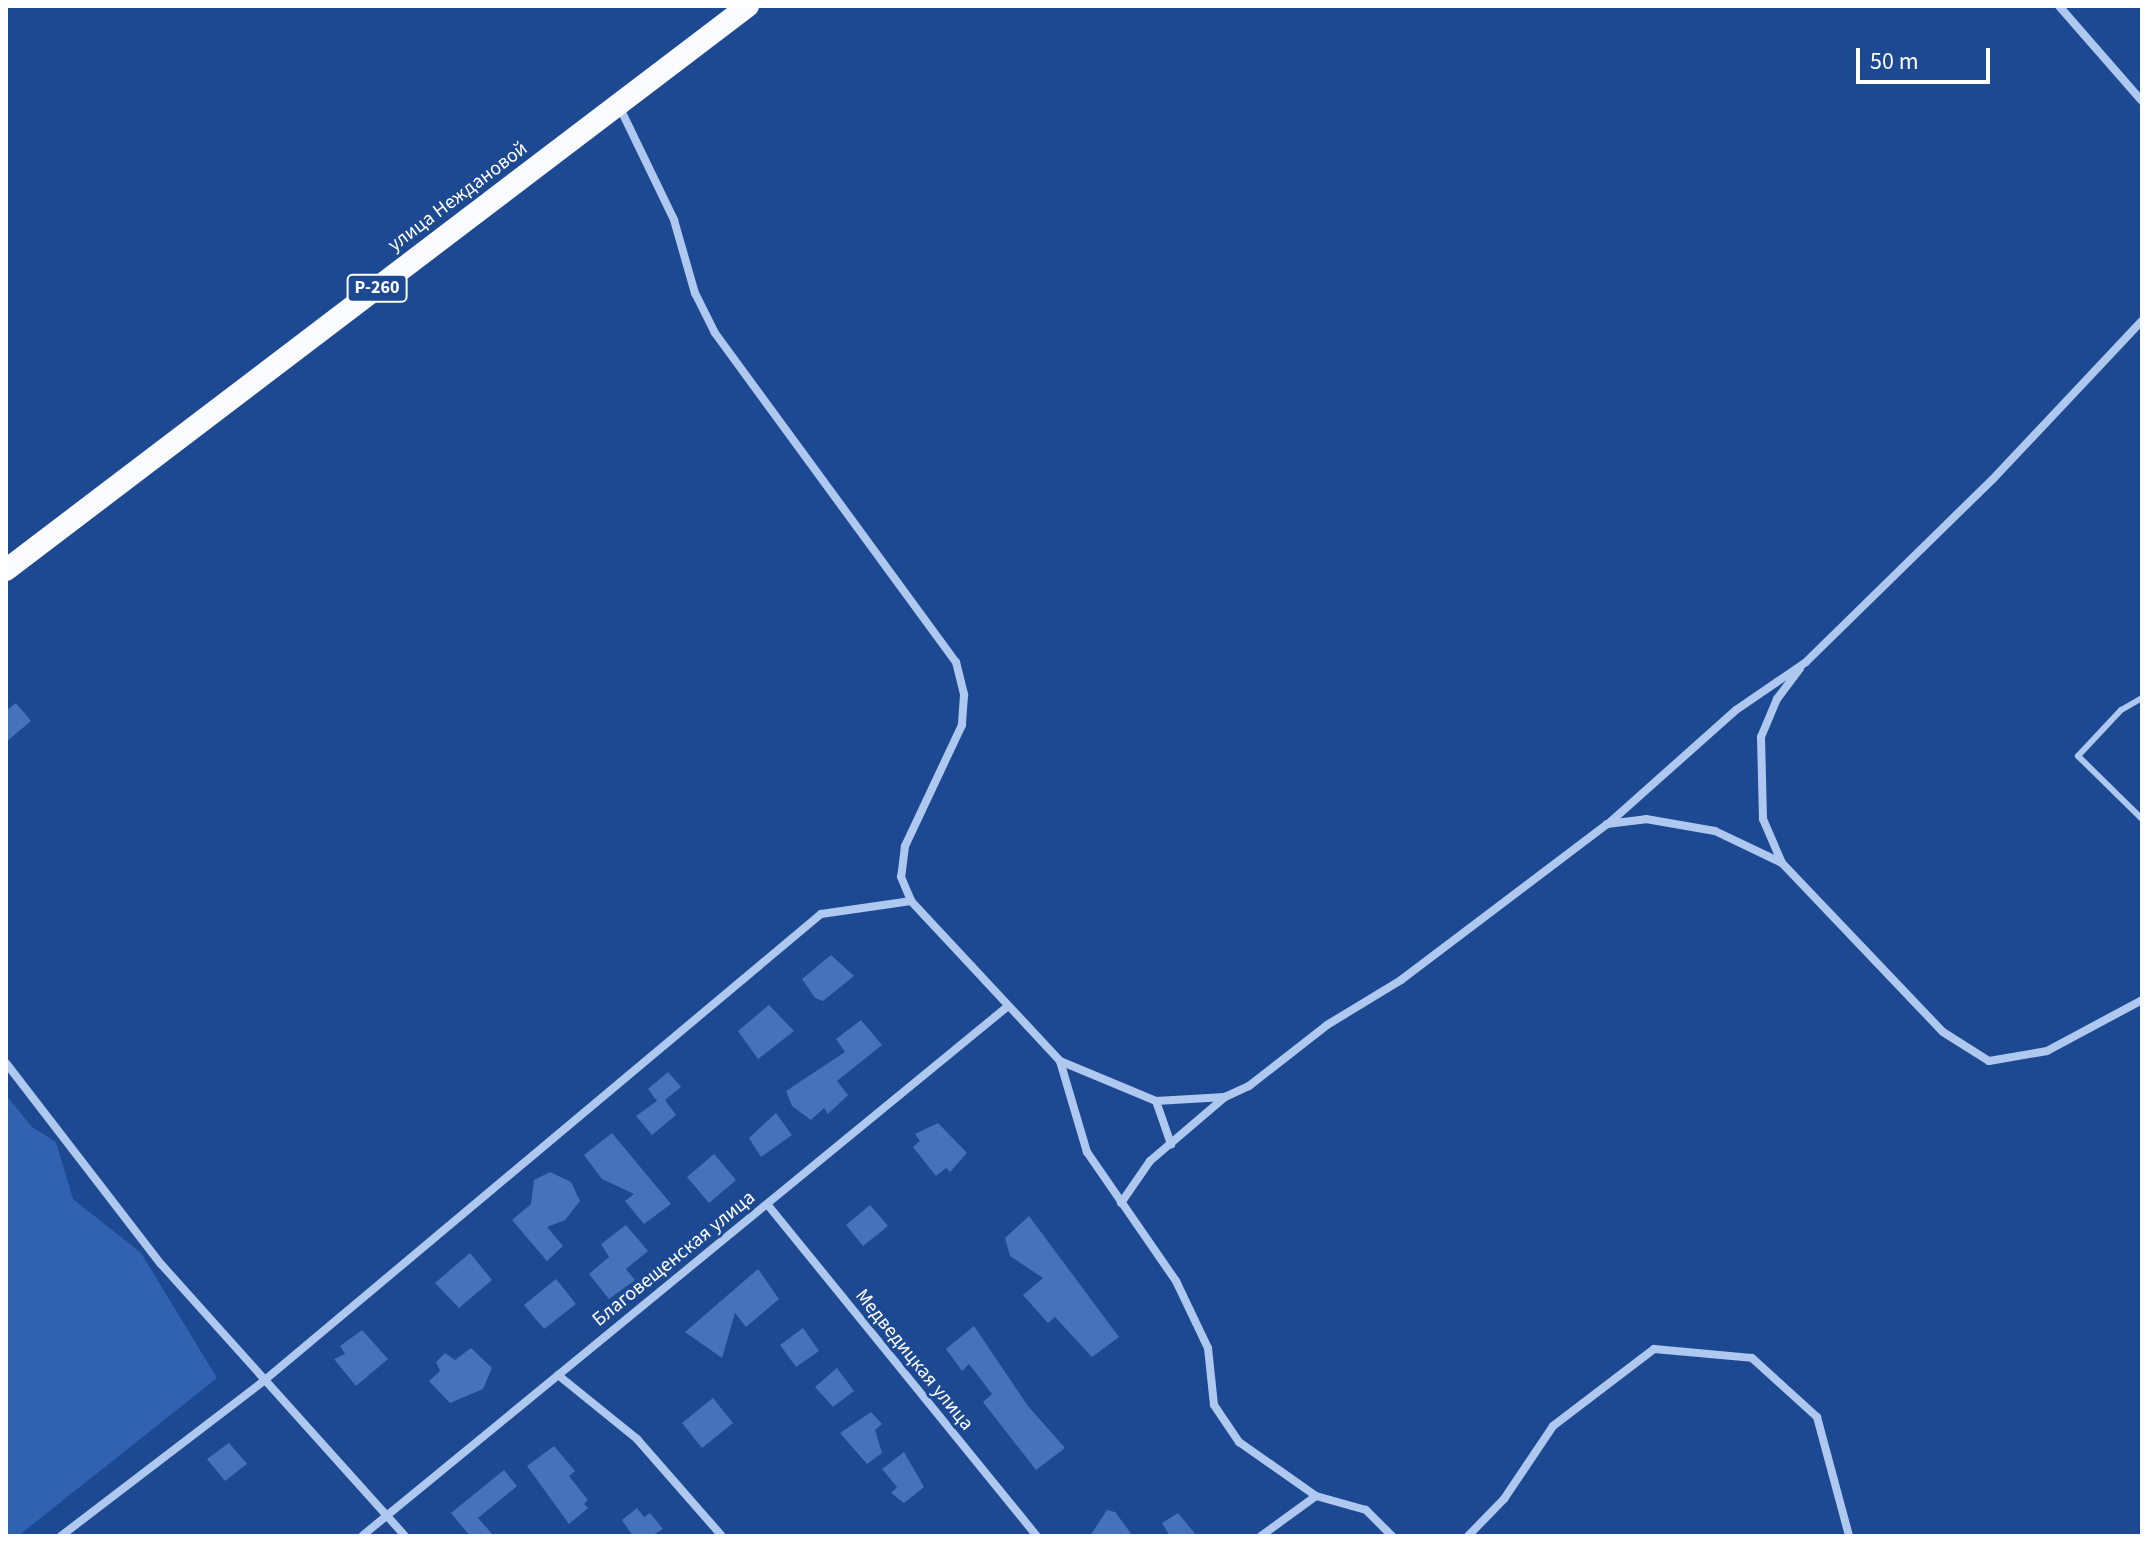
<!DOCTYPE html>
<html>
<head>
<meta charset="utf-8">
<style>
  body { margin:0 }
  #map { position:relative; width:2148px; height:1542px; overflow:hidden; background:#1d4993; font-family:"Source Sans 3",sans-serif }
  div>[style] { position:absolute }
  .green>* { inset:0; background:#3062b1 }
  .building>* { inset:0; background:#4572ba }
  .service>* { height:6px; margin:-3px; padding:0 3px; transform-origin:3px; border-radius:3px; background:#afc8ef }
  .minor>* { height:8px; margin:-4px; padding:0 4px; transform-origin:4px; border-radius:4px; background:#afc8ef }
  .trunk>* { height:22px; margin:-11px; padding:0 11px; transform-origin:11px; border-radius:11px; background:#fafcff }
  span { translate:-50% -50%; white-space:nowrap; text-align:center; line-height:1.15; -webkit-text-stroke:6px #1d4993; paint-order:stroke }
  .shield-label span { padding:2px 6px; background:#1d4993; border:2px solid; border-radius:6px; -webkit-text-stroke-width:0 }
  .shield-label { font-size:18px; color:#fff; font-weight:700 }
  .street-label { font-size:20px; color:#fff }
  .frame { position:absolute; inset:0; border:8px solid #fff; pointer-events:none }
  .scale { position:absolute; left:1856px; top:48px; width:134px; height:36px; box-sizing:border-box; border:4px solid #fff; border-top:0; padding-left:10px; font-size:24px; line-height:28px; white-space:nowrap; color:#fff; -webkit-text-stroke:6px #1d4993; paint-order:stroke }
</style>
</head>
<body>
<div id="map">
  <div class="green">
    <div style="clip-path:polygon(6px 1095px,32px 1127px,56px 1142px,73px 1199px,141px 1253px,217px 1378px,18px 1536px,6px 1536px)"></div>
  </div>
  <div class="building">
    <div style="clip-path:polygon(16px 703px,31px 721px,6px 742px,6px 711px)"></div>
    <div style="clip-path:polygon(831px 955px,854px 976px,823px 1001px,815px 998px,802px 979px)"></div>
    <div style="clip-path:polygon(769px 1005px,794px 1031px,758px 1059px,738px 1031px)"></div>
    <div style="clip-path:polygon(861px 1020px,882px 1045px,837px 1081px,848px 1095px,828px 1114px,824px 1108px,811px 1120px,792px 1106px,786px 1091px,845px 1052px,836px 1039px)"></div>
    <div style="clip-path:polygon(668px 1072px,681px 1087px,665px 1100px,676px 1115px,652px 1135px,636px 1116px,657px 1101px,648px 1089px)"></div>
    <div style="clip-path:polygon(776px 1113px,792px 1135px,761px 1157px,749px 1138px)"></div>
    <div style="clip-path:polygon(938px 1123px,967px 1153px,950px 1172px,946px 1168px,936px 1176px,913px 1147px,920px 1141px,915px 1134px)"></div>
    <div style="clip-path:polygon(612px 1133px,671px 1204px,644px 1224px,625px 1201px,634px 1194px,602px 1179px,584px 1155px)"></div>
    <div style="clip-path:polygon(714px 1154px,736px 1180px,709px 1203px,687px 1177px)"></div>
    <div style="clip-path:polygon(550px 1172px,571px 1182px,580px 1201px,565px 1220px,547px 1227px,563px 1246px,547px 1261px,512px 1220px,531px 1204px,534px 1180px)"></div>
    <div style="clip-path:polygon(870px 1205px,888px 1226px,863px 1246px,846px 1225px)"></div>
    <div style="clip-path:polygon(1029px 1216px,1119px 1337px,1092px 1357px,1055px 1317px,1048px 1323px,1023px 1295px,1043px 1278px,1010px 1256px,1005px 1238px)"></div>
    <div style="clip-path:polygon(626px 1225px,648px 1251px,626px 1269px,635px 1280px,609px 1299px,589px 1274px,609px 1257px,601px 1244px)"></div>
    <div style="clip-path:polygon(470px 1253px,492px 1280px,459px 1308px,435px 1283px)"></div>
    <div style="clip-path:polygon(758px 1269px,779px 1299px,746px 1327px,735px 1313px,722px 1358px,685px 1332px)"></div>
    <div style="clip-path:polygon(556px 1279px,576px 1304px,544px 1329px,524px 1305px)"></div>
    <div style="clip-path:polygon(974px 1326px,1028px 1406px,1065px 1448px,1036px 1470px,983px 1402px,992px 1394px,969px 1364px,962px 1371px,946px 1349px)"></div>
    <div style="clip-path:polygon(803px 1328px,819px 1351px,796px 1367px,780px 1345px)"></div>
    <div style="clip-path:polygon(362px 1330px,388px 1359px,356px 1386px,334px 1359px,345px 1354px,340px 1346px)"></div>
    <div style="clip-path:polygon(471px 1348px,492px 1368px,483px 1389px,450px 1403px,429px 1381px,440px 1371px,436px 1362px,445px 1353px,455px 1360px)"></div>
    <div style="clip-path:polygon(837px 1368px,854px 1391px,833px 1407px,815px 1387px)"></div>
    <div style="clip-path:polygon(713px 1398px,733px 1423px,702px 1448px,682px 1423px)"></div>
    <div style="clip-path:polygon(871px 1412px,882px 1424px,875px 1430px,882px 1453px,867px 1464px,840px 1433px)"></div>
    <div style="clip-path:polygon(229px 1443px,247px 1464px,225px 1481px,207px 1459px)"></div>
    <div style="clip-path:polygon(554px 1446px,575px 1471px,569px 1476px,588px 1500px,584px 1504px,588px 1508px,569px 1524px,527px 1466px)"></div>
    <div style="clip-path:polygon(904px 1452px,924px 1487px,904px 1503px,891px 1493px,897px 1487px,882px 1469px)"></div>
    <div style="clip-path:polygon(504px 1470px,517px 1486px,478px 1518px,494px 1536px,470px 1536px,451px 1513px)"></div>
    <div style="clip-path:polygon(637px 1508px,644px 1517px,650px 1513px,663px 1529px,651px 1536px,633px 1536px,622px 1520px)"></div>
    <div style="clip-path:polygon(1107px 1510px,1115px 1512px,1133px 1536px,1090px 1536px)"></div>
    <div style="clip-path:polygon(1178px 1513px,1197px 1536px,1170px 1536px,1162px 1523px)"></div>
  </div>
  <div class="service">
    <div style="left:2142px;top:698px;width:24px;rotate:150deg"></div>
    <div style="left:2121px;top:710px;width:63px;rotate:133.1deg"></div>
    <div style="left:2078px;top:756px;width:90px;rotate:44.5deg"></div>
  </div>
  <div class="minor">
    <div style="left:2059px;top:6px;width:126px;rotate:48.9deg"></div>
    <div style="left:619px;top:106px;width:127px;rotate:64.2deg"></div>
    <div style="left:674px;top:220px;width:76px;rotate:74deg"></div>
    <div style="left:695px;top:293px;width:45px;rotate:63.4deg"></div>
    <div style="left:715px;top:333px;width:408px;rotate:53.8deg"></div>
    <div style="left:956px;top:662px;width:34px;rotate:76deg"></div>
    <div style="left:964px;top:695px;width:30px;rotate:94deg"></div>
    <div style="left:962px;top:725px;width:134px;rotate:115.2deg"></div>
    <div style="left:905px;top:846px;width:31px;rotate:97deg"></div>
    <div style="left:901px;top:877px;width:26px;rotate:67deg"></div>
    <div style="left:1608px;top:824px;width:171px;rotate:-41.7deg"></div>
    <div style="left:1736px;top:710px;width:85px;rotate:-34.4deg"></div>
    <div style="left:1806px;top:662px;width:260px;rotate:-44.4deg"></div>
    <div style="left:1992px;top:480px;width:219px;rotate:-46.7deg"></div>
    <div style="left:1782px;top:863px;width:48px;rotate:-113.4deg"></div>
    <div style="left:1763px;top:819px;width:82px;rotate:-91.4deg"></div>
    <div style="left:1761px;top:737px;width:41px;rotate:-67.2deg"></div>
    <div style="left:1777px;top:699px;width:38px;rotate:-53deg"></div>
    <div style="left:1060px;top:1061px;width:104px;rotate:22.6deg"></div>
    <div style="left:1156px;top:1101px;width:69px;rotate:-3.3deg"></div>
    <div style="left:1225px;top:1097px;width:26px;rotate:-25deg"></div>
    <div style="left:1249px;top:1086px;width:99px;rotate:-38deg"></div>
    <div style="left:1327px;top:1025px;width:87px;rotate:-31.3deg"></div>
    <div style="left:1401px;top:980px;width:258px;rotate:-37.1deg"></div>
    <div style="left:1607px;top:824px;width:39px;rotate:-7deg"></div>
    <div style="left:1646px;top:819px;width:70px;rotate:9.9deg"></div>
    <div style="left:1715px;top:831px;width:74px;rotate:25.5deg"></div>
    <div style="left:1782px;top:863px;width:233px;rotate:46.4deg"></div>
    <div style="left:1943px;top:1032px;width:54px;rotate:32.2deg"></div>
    <div style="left:1989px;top:1061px;width:59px;rotate:-9.8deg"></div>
    <div style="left:2047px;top:1051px;width:108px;rotate:-28.2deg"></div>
    <div style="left:6px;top:1063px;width:254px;rotate:52.4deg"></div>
    <div style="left:161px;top:1264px;width:365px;rotate:48.1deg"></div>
    <div style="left:1156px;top:1101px;width:46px;rotate:70.8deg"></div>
    <div style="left:1121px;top:1203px;width:51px;rotate:-55.4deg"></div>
    <div style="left:1150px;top:1161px;width:99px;rotate:-40.5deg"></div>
    <div style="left:767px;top:1204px;width:428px;rotate:50.9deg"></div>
    <div style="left:558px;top:1375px;width:102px;rotate:39deg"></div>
    <div style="left:637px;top:1439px;width:129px;rotate:48.8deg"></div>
    <div style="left:61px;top:1536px;width:258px;rotate:-37.4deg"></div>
    <div style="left:266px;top:1379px;width:724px;rotate:-39.96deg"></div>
    <div style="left:821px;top:914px;width:91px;rotate:-8.2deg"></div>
    <div style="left:911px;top:901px;width:219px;rotate:47deg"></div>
    <div style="left:1060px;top:1061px;width:95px;rotate:73.5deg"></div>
    <div style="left:1087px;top:1152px;width:157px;rotate:55.4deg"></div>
    <div style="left:1176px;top:1281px;width:74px;rotate:64.5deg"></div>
    <div style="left:1208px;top:1348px;width:57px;rotate:84deg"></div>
    <div style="left:1214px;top:1405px;width:45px;rotate:56deg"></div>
    <div style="left:1239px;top:1442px;width:94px;rotate:35deg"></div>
    <div style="left:1316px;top:1496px;width:52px;rotate:15.6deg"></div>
    <div style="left:1366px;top:1510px;width:37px;rotate:45deg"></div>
    <div style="left:362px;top:1536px;width:834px;rotate:-39.36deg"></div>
    <div style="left:1261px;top:1536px;width:68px;rotate:-36deg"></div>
    <div style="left:1468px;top:1536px;width:52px;rotate:-45.8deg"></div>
    <div style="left:1504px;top:1499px;width:88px;rotate:-56.1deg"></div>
    <div style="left:1553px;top:1426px;width:127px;rotate:-37.3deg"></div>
    <div style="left:1654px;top:1349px;width:98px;rotate:5.2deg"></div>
    <div style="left:1752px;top:1358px;width:88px;rotate:42.2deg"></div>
    <div style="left:1817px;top:1417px;width:123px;rotate:74.9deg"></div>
  </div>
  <div class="trunk">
    <div style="left:6px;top:570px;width:932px;rotate:-37.24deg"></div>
  </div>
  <div class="shield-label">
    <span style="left:377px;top:288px">Р-260</span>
  </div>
  <div class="street-label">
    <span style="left:458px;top:197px;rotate:-37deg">улица Неждановой</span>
    <span style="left:674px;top:1259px;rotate:-39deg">Благовещенская улица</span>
    <span style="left:914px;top:1360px;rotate:51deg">Медведицкая улица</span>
  </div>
  <div class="frame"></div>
  <div class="scale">50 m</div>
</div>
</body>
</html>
